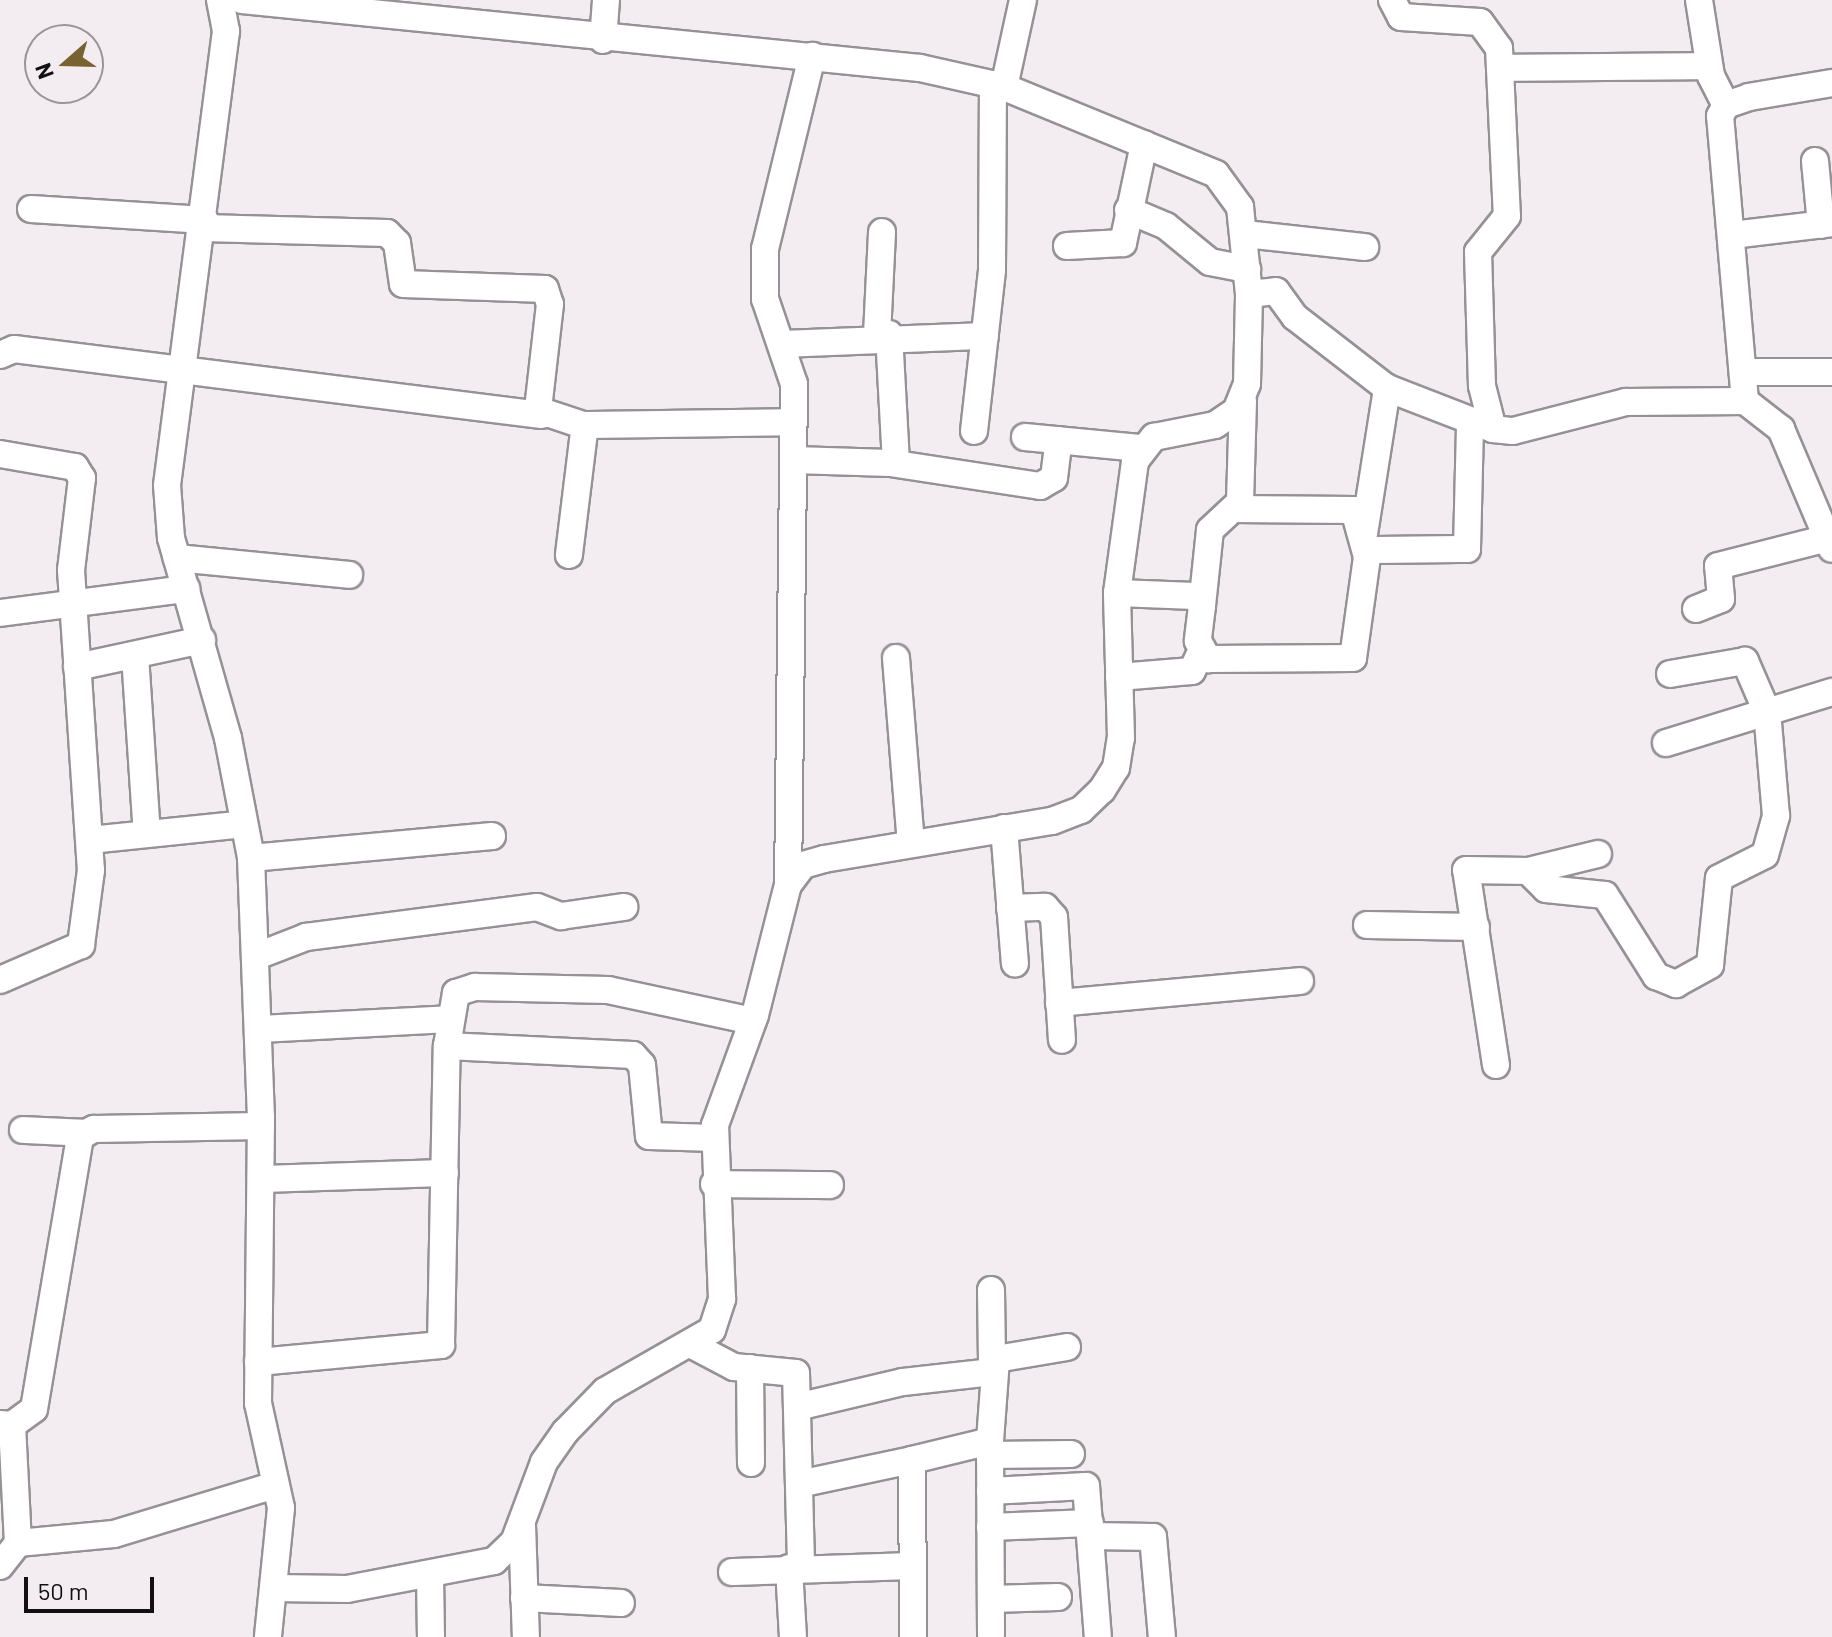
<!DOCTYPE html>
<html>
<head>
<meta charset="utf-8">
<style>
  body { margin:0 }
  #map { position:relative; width:1832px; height:1637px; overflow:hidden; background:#f3edf2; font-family:Barlow,sans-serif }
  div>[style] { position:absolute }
  .roads { filter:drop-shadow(2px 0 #969196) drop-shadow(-2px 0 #969196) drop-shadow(0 2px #969196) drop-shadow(0 -2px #969196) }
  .minor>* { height:26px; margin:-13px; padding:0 13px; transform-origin:13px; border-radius:13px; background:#fff }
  span { translate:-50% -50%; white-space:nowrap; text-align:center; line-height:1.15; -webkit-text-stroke:7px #f3edf2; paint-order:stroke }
  .north { position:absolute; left:24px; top:24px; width:80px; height:80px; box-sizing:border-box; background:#f3edf2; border:2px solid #999598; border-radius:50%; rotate:250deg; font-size:22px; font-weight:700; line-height:32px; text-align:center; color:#121012 }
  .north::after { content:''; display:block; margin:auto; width:28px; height:36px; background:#786232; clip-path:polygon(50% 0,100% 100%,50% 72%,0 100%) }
  .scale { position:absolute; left:24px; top:1577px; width:130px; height:36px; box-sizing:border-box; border:4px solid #121012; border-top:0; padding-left:10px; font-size:24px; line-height:28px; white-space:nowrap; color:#121012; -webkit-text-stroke:6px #f3edf2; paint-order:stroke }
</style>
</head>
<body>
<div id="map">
  <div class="roads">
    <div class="minor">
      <div style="left:220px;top:0;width:32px;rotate:79deg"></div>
      <div style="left:226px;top:31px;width:458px;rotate:97.4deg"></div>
      <div style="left:167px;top:485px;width:53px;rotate:85.7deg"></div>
      <div style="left:171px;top:538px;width:208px;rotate:74.1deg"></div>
      <div style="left:228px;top:738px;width:122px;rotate:79.1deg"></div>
      <div style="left:251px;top:858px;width:259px;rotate:87.8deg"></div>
      <div style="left:261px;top:1117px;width:286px;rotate:90.6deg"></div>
      <div style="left:258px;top:1403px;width:107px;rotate:77.6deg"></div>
      <div style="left:281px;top:1508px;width:130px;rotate:95.8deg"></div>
      <div style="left:242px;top:0;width:681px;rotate:5.73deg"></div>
      <div style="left:920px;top:68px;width:86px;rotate:12.7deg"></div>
      <div style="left:1004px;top:87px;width:229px;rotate:22.3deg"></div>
      <div style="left:1216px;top:174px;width:41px;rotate:54deg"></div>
      <div style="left:1240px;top:207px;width:87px;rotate:84.1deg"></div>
      <div style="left:1392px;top:0;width:19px;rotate:62deg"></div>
      <div style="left:1401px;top:17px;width:79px;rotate:3.6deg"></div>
      <div style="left:1480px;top:22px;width:32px;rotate:54deg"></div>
      <div style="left:1499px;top:48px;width:168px;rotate:87.3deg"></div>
      <div style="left:1507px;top:216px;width:46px;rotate:128.9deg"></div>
      <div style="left:1478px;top:252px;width:134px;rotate:88.3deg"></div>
      <div style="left:1482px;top:386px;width:44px;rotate:75.7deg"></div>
      <div style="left:1699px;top:0;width:77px;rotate:81deg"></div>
      <div style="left:1711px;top:76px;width:33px;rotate:63deg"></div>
      <div style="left:603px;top:40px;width:40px;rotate:-85.7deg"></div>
      <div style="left:1500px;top:68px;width:209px;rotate:-0.5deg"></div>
      <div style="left:1004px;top:87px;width:89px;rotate:-77.7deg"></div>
      <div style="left:1815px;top:161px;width:64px;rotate:84.6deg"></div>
      <div style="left:31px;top:209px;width:174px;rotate:3.6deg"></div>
      <div style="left:1128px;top:210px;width:41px;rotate:22.8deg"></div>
      <div style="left:1166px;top:226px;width:57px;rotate:39.3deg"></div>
      <div style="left:1210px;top:262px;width:38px;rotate:11deg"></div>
      <div style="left:204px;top:228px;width:183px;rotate:1.6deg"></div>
      <div style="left:387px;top:233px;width:14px;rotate:45deg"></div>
      <div style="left:397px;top:243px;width:41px;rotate:81.7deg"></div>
      <div style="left:403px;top:284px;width:142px;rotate:2deg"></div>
      <div style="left:545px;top:289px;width:16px;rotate:72deg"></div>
      <div style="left:550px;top:304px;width:107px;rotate:96.5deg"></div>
      <div style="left:538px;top:410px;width:47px;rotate:18.4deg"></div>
      <div style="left:583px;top:425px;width:7px;rotate:82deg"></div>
      <div style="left:584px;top:432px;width:124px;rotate:97deg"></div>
      <div style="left:1245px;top:234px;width:121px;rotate:6.2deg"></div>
      <div style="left:1732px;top:235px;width:101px;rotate:-6.8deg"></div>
      <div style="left:1067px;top:246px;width:56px;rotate:-3.1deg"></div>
      <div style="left:1123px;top:243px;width:101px;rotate:-78deg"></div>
      <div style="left:889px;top:334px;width:129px;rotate:86.9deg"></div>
      <div style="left:877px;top:335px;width:103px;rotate:-87.2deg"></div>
      <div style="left:783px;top:344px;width:202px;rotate:-2.3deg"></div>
      <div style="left:0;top:355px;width:15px;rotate:-23deg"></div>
      <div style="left:14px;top:349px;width:532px;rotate:7.13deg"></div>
      <div style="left:1743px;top:372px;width:89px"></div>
      <div style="left:1745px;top:401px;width:286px;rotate:-95deg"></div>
      <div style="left:1720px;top:116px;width:13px;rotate:-61deg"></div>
      <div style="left:1726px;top:105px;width:24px;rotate:-19deg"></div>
      <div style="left:1749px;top:97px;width:84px;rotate:-9.6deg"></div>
      <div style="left:583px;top:425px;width:210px;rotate:-0.8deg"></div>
      <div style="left:974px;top:431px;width:162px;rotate:-83.6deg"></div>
      <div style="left:992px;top:270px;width:186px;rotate:-89.7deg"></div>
      <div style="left:1025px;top:437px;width:115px;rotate:5.5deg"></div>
      <div style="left:0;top:454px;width:76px;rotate:9.8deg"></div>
      <div style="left:75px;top:467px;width:13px;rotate:58deg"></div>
      <div style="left:82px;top:478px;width:93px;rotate:96.8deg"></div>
      <div style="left:71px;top:570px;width:301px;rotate:86.2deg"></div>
      <div style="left:91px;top:870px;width:76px;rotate:97.6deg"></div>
      <div style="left:81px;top:945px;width:88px;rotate:156.6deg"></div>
      <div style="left:794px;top:460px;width:96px;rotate:1.8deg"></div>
      <div style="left:890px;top:463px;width:152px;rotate:8.7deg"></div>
      <div style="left:1040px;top:486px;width:16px;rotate:-30deg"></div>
      <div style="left:1054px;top:478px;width:38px;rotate:-83deg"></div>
      <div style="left:1234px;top:509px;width:120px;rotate:0.5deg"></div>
      <div style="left:1354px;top:510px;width:49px;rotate:74.5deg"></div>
      <div style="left:1364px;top:534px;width:148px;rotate:-81deg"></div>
      <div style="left:177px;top:558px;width:173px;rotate:5.6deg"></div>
      <div style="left:1117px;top:593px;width:78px;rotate:2.2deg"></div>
      <div style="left:1195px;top:596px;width:12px;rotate:55deg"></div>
      <div style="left:1202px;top:606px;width:35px;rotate:97deg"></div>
      <div style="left:1198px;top:641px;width:21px;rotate:61deg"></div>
      <div style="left:1208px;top:659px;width:145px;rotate:-0.4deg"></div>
      <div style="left:1353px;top:658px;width:109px;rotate:-82.1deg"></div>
      <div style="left:1368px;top:550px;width:99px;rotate:-0.6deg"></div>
      <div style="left:1467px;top:549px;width:127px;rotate:-88.6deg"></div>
      <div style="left:1202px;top:606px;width:76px;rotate:-84deg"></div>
      <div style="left:1210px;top:530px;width:41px;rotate:-43deg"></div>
      <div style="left:1240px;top:502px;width:101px;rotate:-88.3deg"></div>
      <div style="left:1696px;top:609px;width:27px;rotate:-22deg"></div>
      <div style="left:1721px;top:599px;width:33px;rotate:-95deg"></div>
      <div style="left:1718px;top:566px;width:114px;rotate:-14.3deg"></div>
      <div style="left:0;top:613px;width:188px;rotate:-7.4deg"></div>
      <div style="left:135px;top:655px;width:179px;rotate:86.2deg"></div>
      <div style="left:896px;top:658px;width:186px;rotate:85.4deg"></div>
      <div style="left:77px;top:667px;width:128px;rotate:-12.2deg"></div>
      <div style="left:1119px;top:677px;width:73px;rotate:-4.7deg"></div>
      <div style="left:1192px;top:671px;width:21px;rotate:-65deg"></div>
      <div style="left:1666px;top:743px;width:174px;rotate:-17.1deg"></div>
      <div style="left:1004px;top:828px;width:136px;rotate:85.4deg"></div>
      <div style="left:90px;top:840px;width:155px;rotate:-5.9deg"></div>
      <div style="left:251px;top:858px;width:242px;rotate:-5.2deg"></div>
      <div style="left:1528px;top:871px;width:72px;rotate:-13.7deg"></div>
      <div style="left:788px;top:885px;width:501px;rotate:-89.31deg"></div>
      <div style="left:794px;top:384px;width:90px;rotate:-108.8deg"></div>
      <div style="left:765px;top:299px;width:50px;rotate:-90deg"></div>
      <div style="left:765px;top:249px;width:199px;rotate:-76.3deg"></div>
      <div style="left:1010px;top:908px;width:35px;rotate:-2deg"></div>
      <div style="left:1045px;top:907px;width:13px;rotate:48deg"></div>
      <div style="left:1054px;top:917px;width:123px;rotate:86.3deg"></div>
      <div style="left:1367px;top:925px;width:109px;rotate:1.1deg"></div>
      <div style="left:257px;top:956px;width:53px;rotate:-21.2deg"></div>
      <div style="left:306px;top:937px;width:233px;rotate:-7.4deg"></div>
      <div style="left:537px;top:907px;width:26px;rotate:21deg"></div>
      <div style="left:561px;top:916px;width:64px;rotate:-8.1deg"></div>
      <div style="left:1059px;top:1003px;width:242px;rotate:-5.2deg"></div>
      <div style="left:260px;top:1029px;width:189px;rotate:-3deg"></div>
      <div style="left:447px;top:1046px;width:186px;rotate:2.8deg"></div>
      <div style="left:633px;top:1055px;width:13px;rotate:48deg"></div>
      <div style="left:642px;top:1065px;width:71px;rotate:84.4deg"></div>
      <div style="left:649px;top:1136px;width:66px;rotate:1.7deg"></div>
      <div style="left:1496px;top:1065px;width:197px;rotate:-98.7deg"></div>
      <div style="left:1466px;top:870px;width:62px;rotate:0.9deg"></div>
      <div style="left:1528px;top:871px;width:25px;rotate:45deg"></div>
      <div style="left:1546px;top:889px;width:59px;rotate:5.8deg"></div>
      <div style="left:1605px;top:895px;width:96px;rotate:57.8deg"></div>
      <div style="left:1656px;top:976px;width:22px;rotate:22deg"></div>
      <div style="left:1676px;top:984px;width:39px;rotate:-29deg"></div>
      <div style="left:1710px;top:965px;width:87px;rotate:-84.1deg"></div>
      <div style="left:1719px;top:878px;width:51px;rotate:-26.6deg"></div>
      <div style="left:1765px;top:855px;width:41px;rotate:-74.2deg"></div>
      <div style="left:1776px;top:816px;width:104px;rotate:-94.9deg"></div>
      <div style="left:1767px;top:712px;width:56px;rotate:-113.3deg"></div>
      <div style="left:1745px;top:661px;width:76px;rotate:170.2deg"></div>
      <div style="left:23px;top:1130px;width:63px;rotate:2.7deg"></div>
      <div style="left:261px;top:1179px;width:184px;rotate:-1.9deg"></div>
      <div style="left:714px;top:1184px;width:116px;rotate:0.5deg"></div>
      <div style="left:991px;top:1290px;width:73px;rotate:89.2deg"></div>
      <div style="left:694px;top:1346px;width:45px;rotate:27.7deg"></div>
      <div style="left:734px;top:1367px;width:62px;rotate:5.5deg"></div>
      <div style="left:796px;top:1373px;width:194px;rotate:88.5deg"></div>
      <div style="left:258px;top:1362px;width:184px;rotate:-5.3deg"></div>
      <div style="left:441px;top:1345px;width:299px;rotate:-88.9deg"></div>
      <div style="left:447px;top:1046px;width:54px;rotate:-80.4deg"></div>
      <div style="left:456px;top:993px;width:20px;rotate:-18deg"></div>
      <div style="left:475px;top:987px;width:133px;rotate:1.3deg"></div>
      <div style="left:608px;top:990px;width:148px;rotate:12.1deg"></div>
      <div style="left:750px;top:1368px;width:95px;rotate:89.4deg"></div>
      <div style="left:797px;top:1407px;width:109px;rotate:-13.3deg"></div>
      <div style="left:903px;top:1382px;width:90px;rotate:-6.4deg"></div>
      <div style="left:0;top:1424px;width:12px;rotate:5deg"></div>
      <div style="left:12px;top:1425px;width:118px;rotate:87.1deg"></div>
      <div style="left:12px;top:1425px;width:27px;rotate:-36deg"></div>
      <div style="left:34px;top:1409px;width:277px;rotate:-80.4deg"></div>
      <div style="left:80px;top:1136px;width:16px;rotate:-27deg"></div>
      <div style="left:94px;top:1129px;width:167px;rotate:-1deg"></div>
      <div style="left:990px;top:1441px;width:193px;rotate:89.7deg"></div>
      <div style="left:990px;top:1455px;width:81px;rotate:-0.7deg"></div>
      <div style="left:799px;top:1484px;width:116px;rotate:-12deg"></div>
      <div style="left:990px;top:1491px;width:96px;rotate:-3deg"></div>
      <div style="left:1086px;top:1486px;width:151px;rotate:85.5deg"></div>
      <div style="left:522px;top:1525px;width:112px;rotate:88deg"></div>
      <div style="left:990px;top:1527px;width:100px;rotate:-2.3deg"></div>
      <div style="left:1091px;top:1536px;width:62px;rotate:0.9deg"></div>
      <div style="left:1153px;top:1537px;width:100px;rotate:84.9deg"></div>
      <div style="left:0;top:1566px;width:29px;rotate:-52deg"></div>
      <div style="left:18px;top:1543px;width:96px;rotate:-5.4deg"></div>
      <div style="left:114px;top:1534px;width:168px;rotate:-16.9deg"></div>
      <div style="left:789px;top:1568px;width:69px;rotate:86.7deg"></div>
      <div style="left:732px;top:1572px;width:181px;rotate:-1.9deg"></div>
      <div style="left:430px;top:1575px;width:62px;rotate:89.1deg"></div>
      <div style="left:274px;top:1588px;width:73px;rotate:0.8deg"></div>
      <div style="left:347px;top:1589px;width:150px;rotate:-10.8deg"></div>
      <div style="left:494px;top:1561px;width:28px;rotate:-44deg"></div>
      <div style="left:514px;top:1542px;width:85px;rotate:-69.4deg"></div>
      <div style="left:544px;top:1462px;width:37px;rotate:-55deg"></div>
      <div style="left:565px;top:1432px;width:57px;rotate:-45.7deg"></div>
      <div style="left:605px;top:1391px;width:123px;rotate:-29.7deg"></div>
      <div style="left:712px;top:1330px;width:33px;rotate:-72deg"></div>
      <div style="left:722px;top:1299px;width:174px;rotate:-92.3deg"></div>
      <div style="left:715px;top:1125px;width:117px;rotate:-70deg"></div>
      <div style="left:755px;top:1015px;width:134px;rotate:-75.8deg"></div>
      <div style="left:788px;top:885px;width:25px;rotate:-53deg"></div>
      <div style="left:803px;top:865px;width:22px;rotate:-16deg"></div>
      <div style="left:824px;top:859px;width:231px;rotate:-9.5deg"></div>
      <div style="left:1052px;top:821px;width:31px;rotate:-21deg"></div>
      <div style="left:1081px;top:810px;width:29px;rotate:-44deg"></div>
      <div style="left:1102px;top:790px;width:26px;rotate:-58deg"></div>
      <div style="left:1116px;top:768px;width:30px;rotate:-81deg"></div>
      <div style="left:1121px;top:738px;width:145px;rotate:-91.6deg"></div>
      <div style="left:1117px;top:593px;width:133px;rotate:-82.2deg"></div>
      <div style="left:1135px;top:461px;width:31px;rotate:-52deg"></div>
      <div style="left:1154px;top:437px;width:62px;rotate:-11.1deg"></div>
      <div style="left:1215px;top:425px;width:25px;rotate:-34deg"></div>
      <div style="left:1236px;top:411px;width:29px;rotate:-68deg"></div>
      <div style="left:1247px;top:384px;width:90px;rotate:-88.7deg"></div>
      <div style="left:1249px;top:294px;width:27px;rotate:-6deg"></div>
      <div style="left:1276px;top:291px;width:32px;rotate:54deg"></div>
      <div style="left:1295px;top:317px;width:116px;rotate:37.7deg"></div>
      <div style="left:1387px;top:388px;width:114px;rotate:21.1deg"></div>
      <div style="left:1493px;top:429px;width:20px;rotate:6deg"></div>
      <div style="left:1513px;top:431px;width:117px;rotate:-14.4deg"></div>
      <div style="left:1626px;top:402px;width:119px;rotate:-0.5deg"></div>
      <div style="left:1745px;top:401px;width:46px;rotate:37.9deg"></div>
      <div style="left:1781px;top:429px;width:130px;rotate:67deg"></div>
      <div style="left:524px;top:1598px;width:97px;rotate:3deg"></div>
      <div style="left:991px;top:1599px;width:67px;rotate:-1.7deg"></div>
      <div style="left:913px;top:1637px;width:177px;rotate:-90.3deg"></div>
      <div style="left:912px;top:1460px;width:80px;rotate:-13.7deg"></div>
      <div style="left:990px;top:1441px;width:82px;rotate:-85.8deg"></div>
      <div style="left:996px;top:1359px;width:72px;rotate:-9.6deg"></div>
    </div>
  </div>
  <div class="north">N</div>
  <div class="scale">50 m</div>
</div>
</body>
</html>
